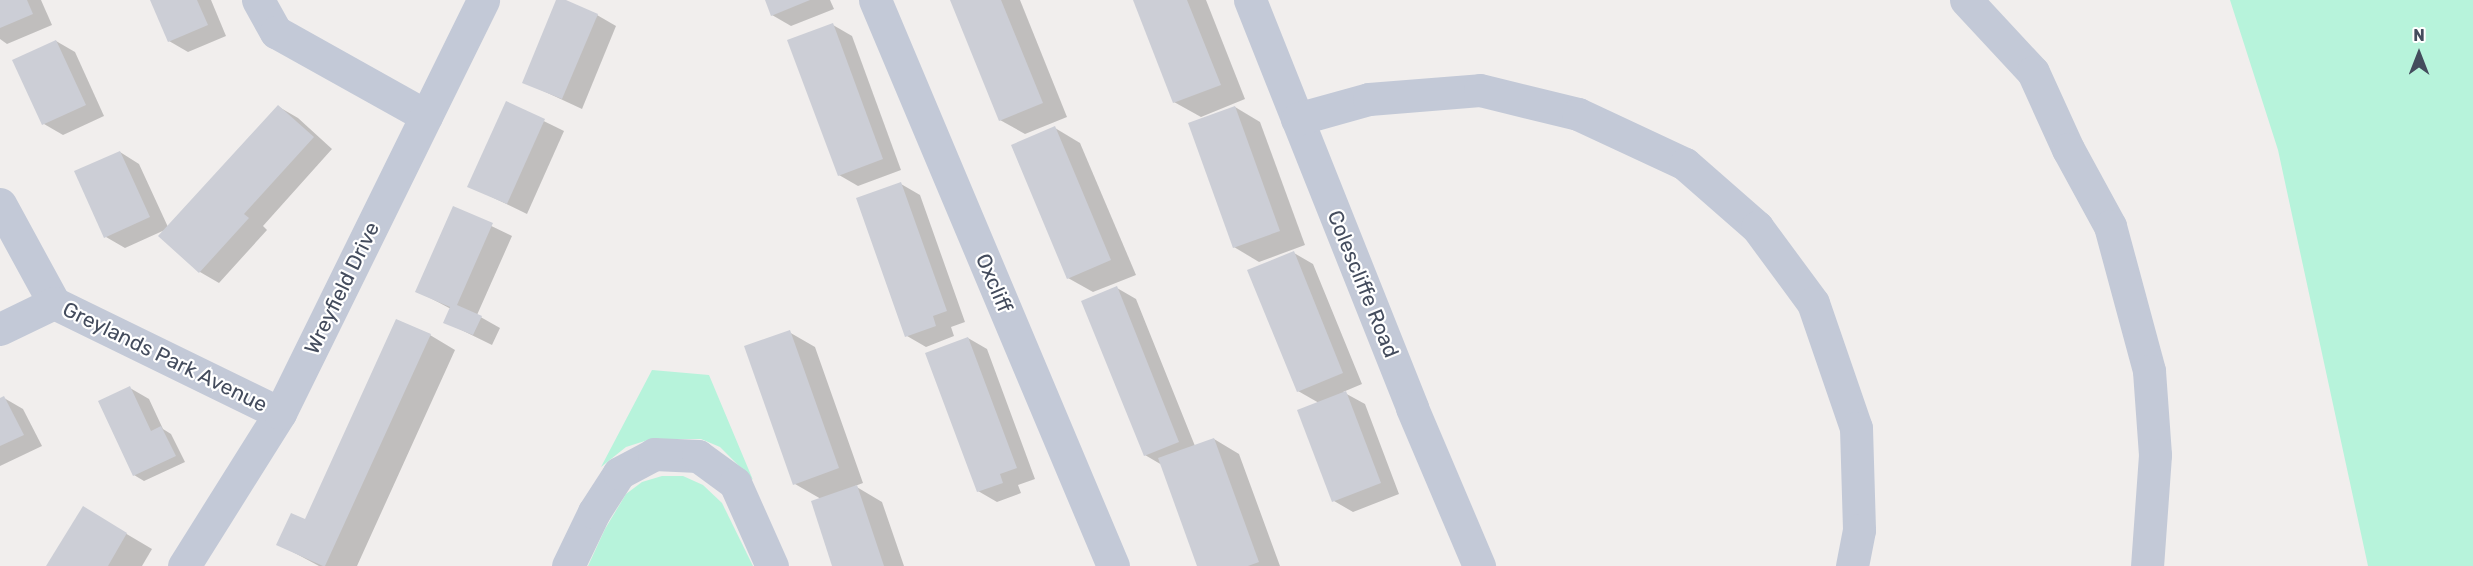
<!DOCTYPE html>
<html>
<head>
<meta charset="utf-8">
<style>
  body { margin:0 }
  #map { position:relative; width:2473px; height:566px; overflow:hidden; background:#f1eeed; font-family:Rubik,sans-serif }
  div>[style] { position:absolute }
  .green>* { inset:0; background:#b7f3db }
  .shadow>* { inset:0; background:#0003 }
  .building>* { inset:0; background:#ccced6 }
  .minor>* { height:33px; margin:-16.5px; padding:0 16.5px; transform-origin:16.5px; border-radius:16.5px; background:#c3c9d7 }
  span { translate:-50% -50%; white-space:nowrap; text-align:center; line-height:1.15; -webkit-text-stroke:4.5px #fff; paint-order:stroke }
  .street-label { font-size:21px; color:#444c5d }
  .north { position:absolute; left:2389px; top:24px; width:60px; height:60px; -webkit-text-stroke:4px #fff; paint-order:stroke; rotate:0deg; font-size:16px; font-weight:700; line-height:24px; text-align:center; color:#444c5d }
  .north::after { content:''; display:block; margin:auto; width:21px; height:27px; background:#444c5d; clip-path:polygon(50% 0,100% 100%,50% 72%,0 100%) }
</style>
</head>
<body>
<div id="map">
  <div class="green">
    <div style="clip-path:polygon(2230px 0,2473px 0,2473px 566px,2368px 566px,2278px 150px)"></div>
    <div style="clip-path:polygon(652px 370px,709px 375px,753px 480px,720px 447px,701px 439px,651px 439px,626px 447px,601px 467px)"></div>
    <div style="clip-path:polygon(662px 476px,683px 476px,703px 485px,722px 503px,753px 566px,588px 566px,605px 529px,626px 494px,642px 482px)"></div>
  </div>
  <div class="shadow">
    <div style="clip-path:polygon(0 0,41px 0,52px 25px,7px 44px,0 39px)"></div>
    <div style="clip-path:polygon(151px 0,211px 0,226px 36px,188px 52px,169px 41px)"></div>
    <div style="clip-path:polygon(558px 0,597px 15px,616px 26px,582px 109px,524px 82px)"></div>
    <div style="clip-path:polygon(766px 0,830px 0,834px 9px,791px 26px,772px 15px)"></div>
    <div style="clip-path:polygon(952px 0,1020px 0,1067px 117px,1025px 134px,1000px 120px)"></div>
    <div style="clip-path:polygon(1134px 0,1206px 0,1245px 99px,1201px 117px,1174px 102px)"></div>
    <div style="clip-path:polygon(833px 25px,852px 36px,901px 170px,858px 186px,839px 175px)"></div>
    <div style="clip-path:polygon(56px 41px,75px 52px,104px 116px,63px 135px,44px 124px)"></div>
    <div style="clip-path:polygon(507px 103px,564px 131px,527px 214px,469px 186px)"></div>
    <div style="clip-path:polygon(279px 107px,298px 118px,332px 149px,263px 226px,267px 230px,219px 283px,200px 272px,167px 229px,125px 248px,106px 237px,120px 152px,139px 164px,168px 227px)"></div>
    <div style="clip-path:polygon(1235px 107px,1260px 122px,1305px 245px,1259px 262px,1234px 247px)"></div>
    <div style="clip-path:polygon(1055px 128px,1080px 143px,1136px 275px,1093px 292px,1068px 278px)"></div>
    <div style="clip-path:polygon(901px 184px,920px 195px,965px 322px,951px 327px,954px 336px,926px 347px,907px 336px)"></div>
    <div style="clip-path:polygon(454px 208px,512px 236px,477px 315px,500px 328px,492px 345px,445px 322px,451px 309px,417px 291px)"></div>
    <div style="clip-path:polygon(1294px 253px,1313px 264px,1362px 384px,1343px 392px,1365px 404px,1399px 494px,1353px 512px,1334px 501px,1319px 403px,1298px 391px)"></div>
    <div style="clip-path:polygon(1117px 288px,1136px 299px,1195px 446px,1214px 439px,1239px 454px,1280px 566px,1199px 566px,1162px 465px,1145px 455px)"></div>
    <div style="clip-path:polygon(789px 332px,815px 347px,863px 483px,855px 486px,882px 502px,904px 566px,834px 566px,821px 499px,795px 484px)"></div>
    <div style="clip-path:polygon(430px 335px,455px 350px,357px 566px,319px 566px,278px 544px,305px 521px)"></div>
    <div style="clip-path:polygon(968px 338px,987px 349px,1035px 479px,1018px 485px,1021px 493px,997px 502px,978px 491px)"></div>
    <div style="clip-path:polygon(130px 388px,149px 399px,163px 429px,171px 434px,185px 462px,144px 481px,134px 475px)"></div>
    <div style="clip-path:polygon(4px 398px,23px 409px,42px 446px,0 466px,0 400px)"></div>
    <div style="clip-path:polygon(108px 523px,152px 549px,142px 566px,48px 566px)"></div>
  </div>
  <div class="building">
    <div style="clip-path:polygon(0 0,27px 0,33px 14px,0 28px)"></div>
    <div style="clip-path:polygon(150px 0,197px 0,208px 25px,168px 42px)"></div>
    <div style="clip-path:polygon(556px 0,566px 0,598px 14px,562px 99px,522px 83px)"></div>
    <div style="clip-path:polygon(765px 0,810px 0,771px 16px)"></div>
    <div style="clip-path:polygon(950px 0,1001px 0,1043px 103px,999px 121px)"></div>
    <div style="clip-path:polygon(1133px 0,1187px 0,1221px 85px,1173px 103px)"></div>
    <div style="clip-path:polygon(833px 23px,883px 159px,838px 176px,787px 40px)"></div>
    <div style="clip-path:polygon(56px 40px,86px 105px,42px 125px,12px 60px)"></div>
    <div style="clip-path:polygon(506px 101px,545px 119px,507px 204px,467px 187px)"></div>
    <div style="clip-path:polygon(278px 105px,314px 137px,244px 214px,249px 218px,199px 273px,158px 236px)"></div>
    <div style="clip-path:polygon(1235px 106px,1280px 231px,1233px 248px,1188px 123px)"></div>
    <div style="clip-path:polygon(1055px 126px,1111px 260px,1067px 279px,1011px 145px)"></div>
    <div style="clip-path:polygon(120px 151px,150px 217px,104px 238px,74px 171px)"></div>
    <div style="clip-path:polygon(901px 182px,947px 311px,933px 316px,936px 326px,905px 337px,856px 198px)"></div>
    <div style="clip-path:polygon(453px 206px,493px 223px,457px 305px,482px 316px,473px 335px,443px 323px,450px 307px,415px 292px)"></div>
    <div style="clip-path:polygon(1294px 251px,1343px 373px,1297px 392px,1247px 270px)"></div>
    <div style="clip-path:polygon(1117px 286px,1179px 442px,1144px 456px,1081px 301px)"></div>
    <div style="clip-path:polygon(396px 319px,431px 334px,325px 566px,323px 566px,276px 545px,291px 513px,305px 519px)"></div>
    <div style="clip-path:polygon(790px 330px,839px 468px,793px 485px,744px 346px)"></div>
    <div style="clip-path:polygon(968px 337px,1017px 468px,1000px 474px,1003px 483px,977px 492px,925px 353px)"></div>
    <div style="clip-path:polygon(130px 386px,151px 431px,161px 426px,176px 456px,133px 476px,98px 401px)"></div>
    <div style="clip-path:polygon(1346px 391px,1381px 483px,1332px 502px,1297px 410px)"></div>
    <div style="clip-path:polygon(4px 396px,24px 435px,0 446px,0 398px)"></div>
    <div style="clip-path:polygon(1214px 438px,1259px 562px,1248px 566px,1197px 566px,1158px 458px)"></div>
    <div style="clip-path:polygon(857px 485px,884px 566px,832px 566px,811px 501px)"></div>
    <div style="clip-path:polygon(83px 506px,127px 533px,108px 566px,46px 566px)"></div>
  </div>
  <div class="minor">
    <div style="left:258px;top:0;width:37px;rotate:61deg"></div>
    <div style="left:276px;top:32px;width:172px;rotate:29.2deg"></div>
    <div style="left:875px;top:0;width:614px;rotate:67.19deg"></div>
    <div style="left:1250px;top:0;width:439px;rotate:68.3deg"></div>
    <div style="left:1412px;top:408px;width:172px;rotate:67deg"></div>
    <div style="left:1966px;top:0;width:98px;rotate:47.1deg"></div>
    <div style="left:2033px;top:72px;width:85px;rotate:65.6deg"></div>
    <div style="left:2068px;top:149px;width:88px;rotate:61.4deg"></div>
    <div style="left:2110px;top:226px;width:150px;rotate:74.9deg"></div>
    <div style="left:2149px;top:371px;width:84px;rotate:85.9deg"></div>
    <div style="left:2155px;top:455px;width:111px;rotate:94.1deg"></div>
    <div style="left:1297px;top:119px;width:75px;rotate:-15.5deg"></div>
    <div style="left:1369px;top:99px;width:111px;rotate:-4.6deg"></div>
    <div style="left:1480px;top:90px;width:101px;rotate:13.8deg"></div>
    <div style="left:1578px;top:114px;width:118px;rotate:25deg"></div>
    <div style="left:1685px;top:164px;width:96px;rotate:41.2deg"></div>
    <div style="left:1757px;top:227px;width:94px;rotate:53.6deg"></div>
    <div style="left:1813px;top:303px;width:132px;rotate:71deg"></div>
    <div style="left:1856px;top:428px;width:102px;rotate:88.3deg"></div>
    <div style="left:1859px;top:530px;width:37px;rotate:101deg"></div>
    <div style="left:0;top:204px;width:113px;rotate:61.4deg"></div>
    <div style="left:54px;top:303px;width:251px;rotate:26deg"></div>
    <div style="left:0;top:329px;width:60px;rotate:-25.7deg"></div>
    <div style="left:184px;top:566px;width:181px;rotate:-57.9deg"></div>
    <div style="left:280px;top:413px;width:460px;rotate:-63.8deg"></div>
    <div style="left:568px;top:566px;width:60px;rotate:-64.3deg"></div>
    <div style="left:594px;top:512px;width:46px;rotate:-57.3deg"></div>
    <div style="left:619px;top:473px;width:40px;rotate:-28deg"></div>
    <div style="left:654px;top:454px;width:44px;rotate:2.6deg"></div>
    <div style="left:698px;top:456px;width:46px;rotate:36.1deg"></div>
    <div style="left:735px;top:483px;width:91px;rotate:66deg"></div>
  </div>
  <div class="street-label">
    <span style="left:994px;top:283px;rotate:67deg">Oxcliff</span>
    <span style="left:1363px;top:284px;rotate:68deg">Colescliffe Road</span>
    <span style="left:342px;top:288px;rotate:-64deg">Wreyfield Drive</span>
    <span style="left:165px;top:357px;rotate:26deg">Greylands Park Avenue</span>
  </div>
  <div class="north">N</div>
</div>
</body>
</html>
